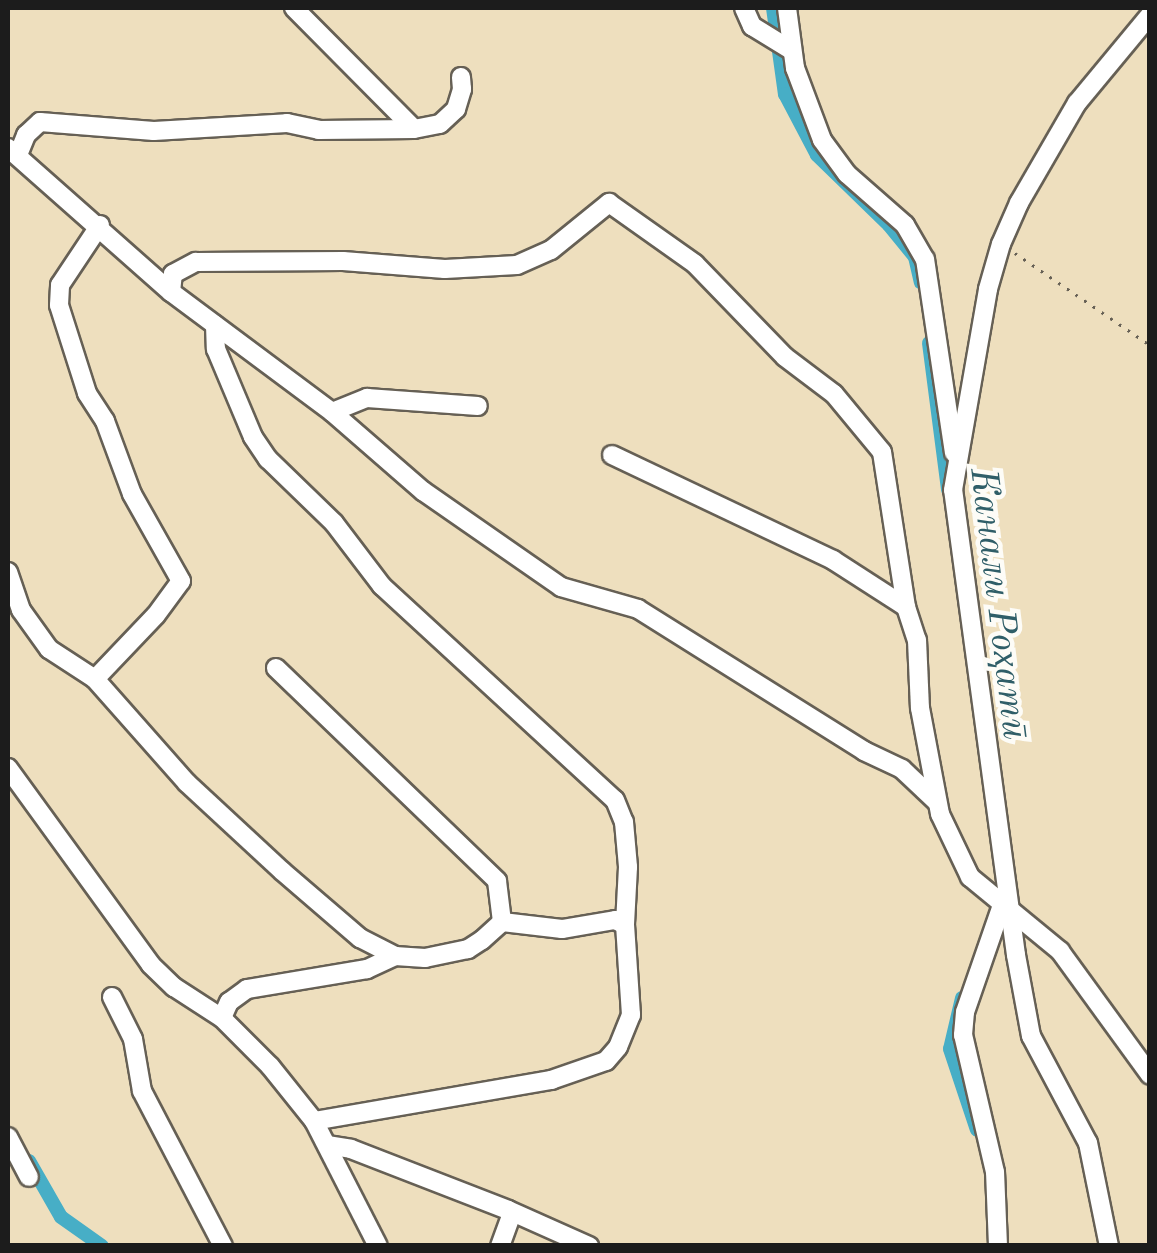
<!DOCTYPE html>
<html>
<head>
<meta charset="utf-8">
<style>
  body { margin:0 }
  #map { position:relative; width:1157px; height:1253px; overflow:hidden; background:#eedfbe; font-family:"Old Standard TT",serif }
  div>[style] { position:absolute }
  .canal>* { height:14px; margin:-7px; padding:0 7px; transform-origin:7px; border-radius:7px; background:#47aec6 }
  .path>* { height:2.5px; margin-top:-1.25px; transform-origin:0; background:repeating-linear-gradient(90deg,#666055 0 2.5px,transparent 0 10.5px) }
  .roads { filter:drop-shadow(2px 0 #666055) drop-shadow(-2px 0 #666055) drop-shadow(0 2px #666055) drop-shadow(0 -2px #666055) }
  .minor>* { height:18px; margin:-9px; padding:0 9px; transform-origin:9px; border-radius:9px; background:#fff }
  span { translate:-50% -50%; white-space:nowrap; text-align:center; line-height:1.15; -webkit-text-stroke:9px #fdfcf7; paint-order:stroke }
  .water-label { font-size:38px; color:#2f5e68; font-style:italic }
  .frame { position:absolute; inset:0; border:10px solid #1c1c1c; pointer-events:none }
</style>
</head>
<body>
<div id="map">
  <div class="canal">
    <div style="left:773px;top:8px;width:87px;rotate:82.1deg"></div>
    <div style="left:785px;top:94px;width:69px;rotate:62.3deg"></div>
    <div style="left:817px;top:155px;width:100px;rotate:44.2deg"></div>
    <div style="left:889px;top:225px;width:41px;rotate:50.9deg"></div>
    <div style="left:915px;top:257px;width:26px;rotate:77deg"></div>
    <div style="left:929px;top:343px;width:148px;rotate:82.6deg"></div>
    <div style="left:962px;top:998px;width:52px;rotate:103.2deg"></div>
    <div style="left:950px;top:1049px;width:85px;rotate:71.6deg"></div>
    <div style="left:29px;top:1161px;width:64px;rotate:60.3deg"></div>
    <div style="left:61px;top:1217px;width:50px;rotate:35.3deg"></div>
  </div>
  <div class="path">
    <div style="left:1015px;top:253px;width:163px;rotate:34.3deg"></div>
  </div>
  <div class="roads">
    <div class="minor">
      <div style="left:294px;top:8px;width:170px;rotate:45.2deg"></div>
      <div style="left:414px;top:129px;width:26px;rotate:-11deg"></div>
      <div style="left:440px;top:124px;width:22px;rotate:-43deg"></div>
      <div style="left:456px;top:109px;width:21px;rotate:-73deg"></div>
      <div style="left:462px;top:89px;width:12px;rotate:-95deg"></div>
      <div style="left:744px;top:8px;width:20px;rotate:66deg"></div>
      <div style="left:752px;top:26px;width:46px;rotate:31.6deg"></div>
      <div style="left:787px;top:8px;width:61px;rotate:82.4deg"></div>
      <div style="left:795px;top:68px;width:77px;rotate:69.4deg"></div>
      <div style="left:822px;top:140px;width:42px;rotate:53.7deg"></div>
      <div style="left:847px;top:174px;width:77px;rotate:41.3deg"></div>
      <div style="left:905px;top:225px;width:39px;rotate:60deg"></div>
      <div style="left:925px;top:259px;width:196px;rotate:81.5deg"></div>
      <div style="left:8px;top:148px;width:217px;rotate:41.5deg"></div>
      <div style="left:171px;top:292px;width:201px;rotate:36.7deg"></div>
      <div style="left:332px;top:412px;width:121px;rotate:41deg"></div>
      <div style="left:423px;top:491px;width:168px;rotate:34.8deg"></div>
      <div style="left:561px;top:587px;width:80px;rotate:15.9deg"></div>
      <div style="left:638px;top:609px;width:267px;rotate:32.1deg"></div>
      <div style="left:864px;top:751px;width:42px;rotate:25.3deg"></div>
      <div style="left:902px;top:769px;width:48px;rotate:43.3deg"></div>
      <div style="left:18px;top:155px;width:22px;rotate:-68deg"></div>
      <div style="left:26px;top:135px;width:19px;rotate:-43deg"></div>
      <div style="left:40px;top:122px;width:114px;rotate:4.5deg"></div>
      <div style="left:154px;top:131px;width:133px;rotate:-3.4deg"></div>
      <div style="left:287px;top:123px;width:33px;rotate:12deg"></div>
      <div style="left:319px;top:130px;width:95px;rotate:-0.6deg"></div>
      <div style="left:171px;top:292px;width:18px;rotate:-84deg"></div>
      <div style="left:173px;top:274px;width:26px;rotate:-28deg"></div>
      <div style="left:196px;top:262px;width:147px;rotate:-0.4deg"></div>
      <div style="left:343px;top:261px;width:102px;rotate:4.5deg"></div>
      <div style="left:445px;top:269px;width:72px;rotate:-3.2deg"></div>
      <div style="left:517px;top:265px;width:37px;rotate:-24deg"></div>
      <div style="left:551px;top:250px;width:75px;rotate:-39deg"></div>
      <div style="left:609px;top:203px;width:105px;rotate:35.3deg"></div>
      <div style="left:695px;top:264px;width:129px;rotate:45.9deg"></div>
      <div style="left:785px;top:357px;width:61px;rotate:37.1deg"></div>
      <div style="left:834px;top:394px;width:75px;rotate:50.4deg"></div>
      <div style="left:882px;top:452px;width:157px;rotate:81.2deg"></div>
      <div style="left:906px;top:607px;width:35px;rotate:72deg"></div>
      <div style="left:917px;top:640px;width:68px;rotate:87.5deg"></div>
      <div style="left:920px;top:708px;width:108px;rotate:79.3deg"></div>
      <div style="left:940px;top:814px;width:70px;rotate:64.5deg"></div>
      <div style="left:970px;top:877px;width:117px;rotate:39.4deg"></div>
      <div style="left:1060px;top:951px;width:153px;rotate:54deg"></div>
      <div style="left:215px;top:325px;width:24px;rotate:88deg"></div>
      <div style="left:216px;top:349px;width:95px;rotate:67.2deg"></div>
      <div style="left:253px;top:437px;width:27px;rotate:56deg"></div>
      <div style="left:268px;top:459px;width:92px;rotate:44.1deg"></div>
      <div style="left:334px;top:523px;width:79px;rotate:52.7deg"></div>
      <div style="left:382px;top:586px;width:316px;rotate:42.6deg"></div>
      <div style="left:615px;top:800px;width:24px;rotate:68deg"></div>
      <div style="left:624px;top:822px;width:45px;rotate:84.9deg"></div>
      <div style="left:628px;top:867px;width:58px;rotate:93deg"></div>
      <div style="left:332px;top:412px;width:38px;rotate:-22deg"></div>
      <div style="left:367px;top:398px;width:111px;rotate:4.1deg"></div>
      <div style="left:612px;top:455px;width:245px;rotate:25.4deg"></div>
      <div style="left:833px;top:560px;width:87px;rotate:32.8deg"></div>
      <div style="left:8px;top:572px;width:40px;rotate:71.1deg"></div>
      <div style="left:21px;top:610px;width:48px;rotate:54.3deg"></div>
      <div style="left:49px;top:649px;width:55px;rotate:33.1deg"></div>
      <div style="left:95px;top:679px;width:88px;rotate:-46.4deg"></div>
      <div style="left:156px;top:615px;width:42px;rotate:-53.7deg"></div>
      <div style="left:181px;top:581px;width:100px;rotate:-119.4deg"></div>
      <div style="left:132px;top:494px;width:78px;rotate:-110.3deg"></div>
      <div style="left:105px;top:421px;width:33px;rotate:-123deg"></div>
      <div style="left:87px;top:393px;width:92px;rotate:-107.7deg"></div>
      <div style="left:59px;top:305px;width:20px;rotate:-87deg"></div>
      <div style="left:60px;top:285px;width:72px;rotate:-56.3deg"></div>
      <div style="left:276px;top:668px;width:307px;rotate:43.9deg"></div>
      <div style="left:497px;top:881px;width:41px;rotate:83deg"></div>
      <div style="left:502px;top:922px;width:27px;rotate:138deg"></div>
      <div style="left:482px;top:940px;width:17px;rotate:147deg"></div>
      <div style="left:468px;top:949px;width:44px;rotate:168.2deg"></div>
      <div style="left:425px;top:958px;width:30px;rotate:-176deg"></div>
      <div style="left:95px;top:679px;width:139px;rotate:48.5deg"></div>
      <div style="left:187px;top:783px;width:129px;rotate:42.8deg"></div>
      <div style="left:282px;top:871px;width:103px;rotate:40.7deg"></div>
      <div style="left:360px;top:938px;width:39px;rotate:27deg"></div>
      <div style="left:395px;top:956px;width:31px;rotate:155deg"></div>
      <div style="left:367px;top:969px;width:122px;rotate:170.5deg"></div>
      <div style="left:247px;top:989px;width:22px;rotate:144deg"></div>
      <div style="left:229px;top:1002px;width:17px;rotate:114deg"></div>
      <div style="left:222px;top:1018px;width:68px;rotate:45deg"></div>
      <div style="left:270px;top:1066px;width:70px;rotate:51.3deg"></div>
      <div style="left:314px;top:1121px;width:140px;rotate:62.9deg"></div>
      <div style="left:8px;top:768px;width:243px;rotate:54deg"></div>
      <div style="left:151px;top:965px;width:32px;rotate:44deg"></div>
      <div style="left:174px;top:987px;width:57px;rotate:32.9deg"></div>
      <div style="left:112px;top:997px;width:47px;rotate:63.4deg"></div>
      <div style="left:133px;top:1039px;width:53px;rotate:80.2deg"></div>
      <div style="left:142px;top:1091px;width:175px;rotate:62.4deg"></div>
      <div style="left:314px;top:1121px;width:241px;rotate:-9.8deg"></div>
      <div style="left:551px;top:1080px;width:58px;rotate:-19.1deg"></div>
      <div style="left:606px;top:1061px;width:18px;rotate:-49deg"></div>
      <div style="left:618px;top:1047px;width:35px;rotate:-68deg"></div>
      <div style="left:631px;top:1015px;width:90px;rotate:-93.8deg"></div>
      <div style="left:625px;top:925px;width:11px;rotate:-153deg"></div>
      <div style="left:615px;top:920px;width:54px;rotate:170.4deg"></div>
      <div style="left:562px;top:929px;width:60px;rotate:-173.3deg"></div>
      <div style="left:8px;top:1137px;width:45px;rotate:62.3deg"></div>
      <div style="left:327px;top:1145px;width:24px;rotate:9deg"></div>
      <div style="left:351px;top:1149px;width:168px;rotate:21.2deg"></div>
      <div style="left:508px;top:1210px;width:7px;rotate:63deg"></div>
      <div style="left:511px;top:1216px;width:32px;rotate:110deg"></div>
      <div style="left:508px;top:1210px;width:89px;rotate:24deg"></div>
      <div style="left:998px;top:1246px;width:74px;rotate:-92.3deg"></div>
      <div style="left:995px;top:1172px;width:141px;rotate:-103.1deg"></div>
      <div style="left:963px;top:1035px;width:23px;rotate:-85deg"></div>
      <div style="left:965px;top:1012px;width:113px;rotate:-70.9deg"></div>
      <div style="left:1109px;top:1246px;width:105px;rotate:-101.5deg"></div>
      <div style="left:1088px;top:1143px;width:121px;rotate:-118deg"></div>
      <div style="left:1031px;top:1036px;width:82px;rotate:-100.5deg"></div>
      <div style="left:1016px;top:955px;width:469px;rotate:-97.7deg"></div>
      <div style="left:953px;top:490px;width:204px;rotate:-80.1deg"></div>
      <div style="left:988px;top:289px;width:47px;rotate:-73.9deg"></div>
      <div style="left:1001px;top:244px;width:45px;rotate:-66.3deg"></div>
      <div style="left:1019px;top:203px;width:116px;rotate:-59.9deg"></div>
      <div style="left:1077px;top:103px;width:114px;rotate:-50.3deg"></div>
    </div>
  </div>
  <div class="water-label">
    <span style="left:997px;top:604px;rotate:83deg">Канали Роҳатӣ</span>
  </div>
  <div class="frame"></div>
</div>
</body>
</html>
